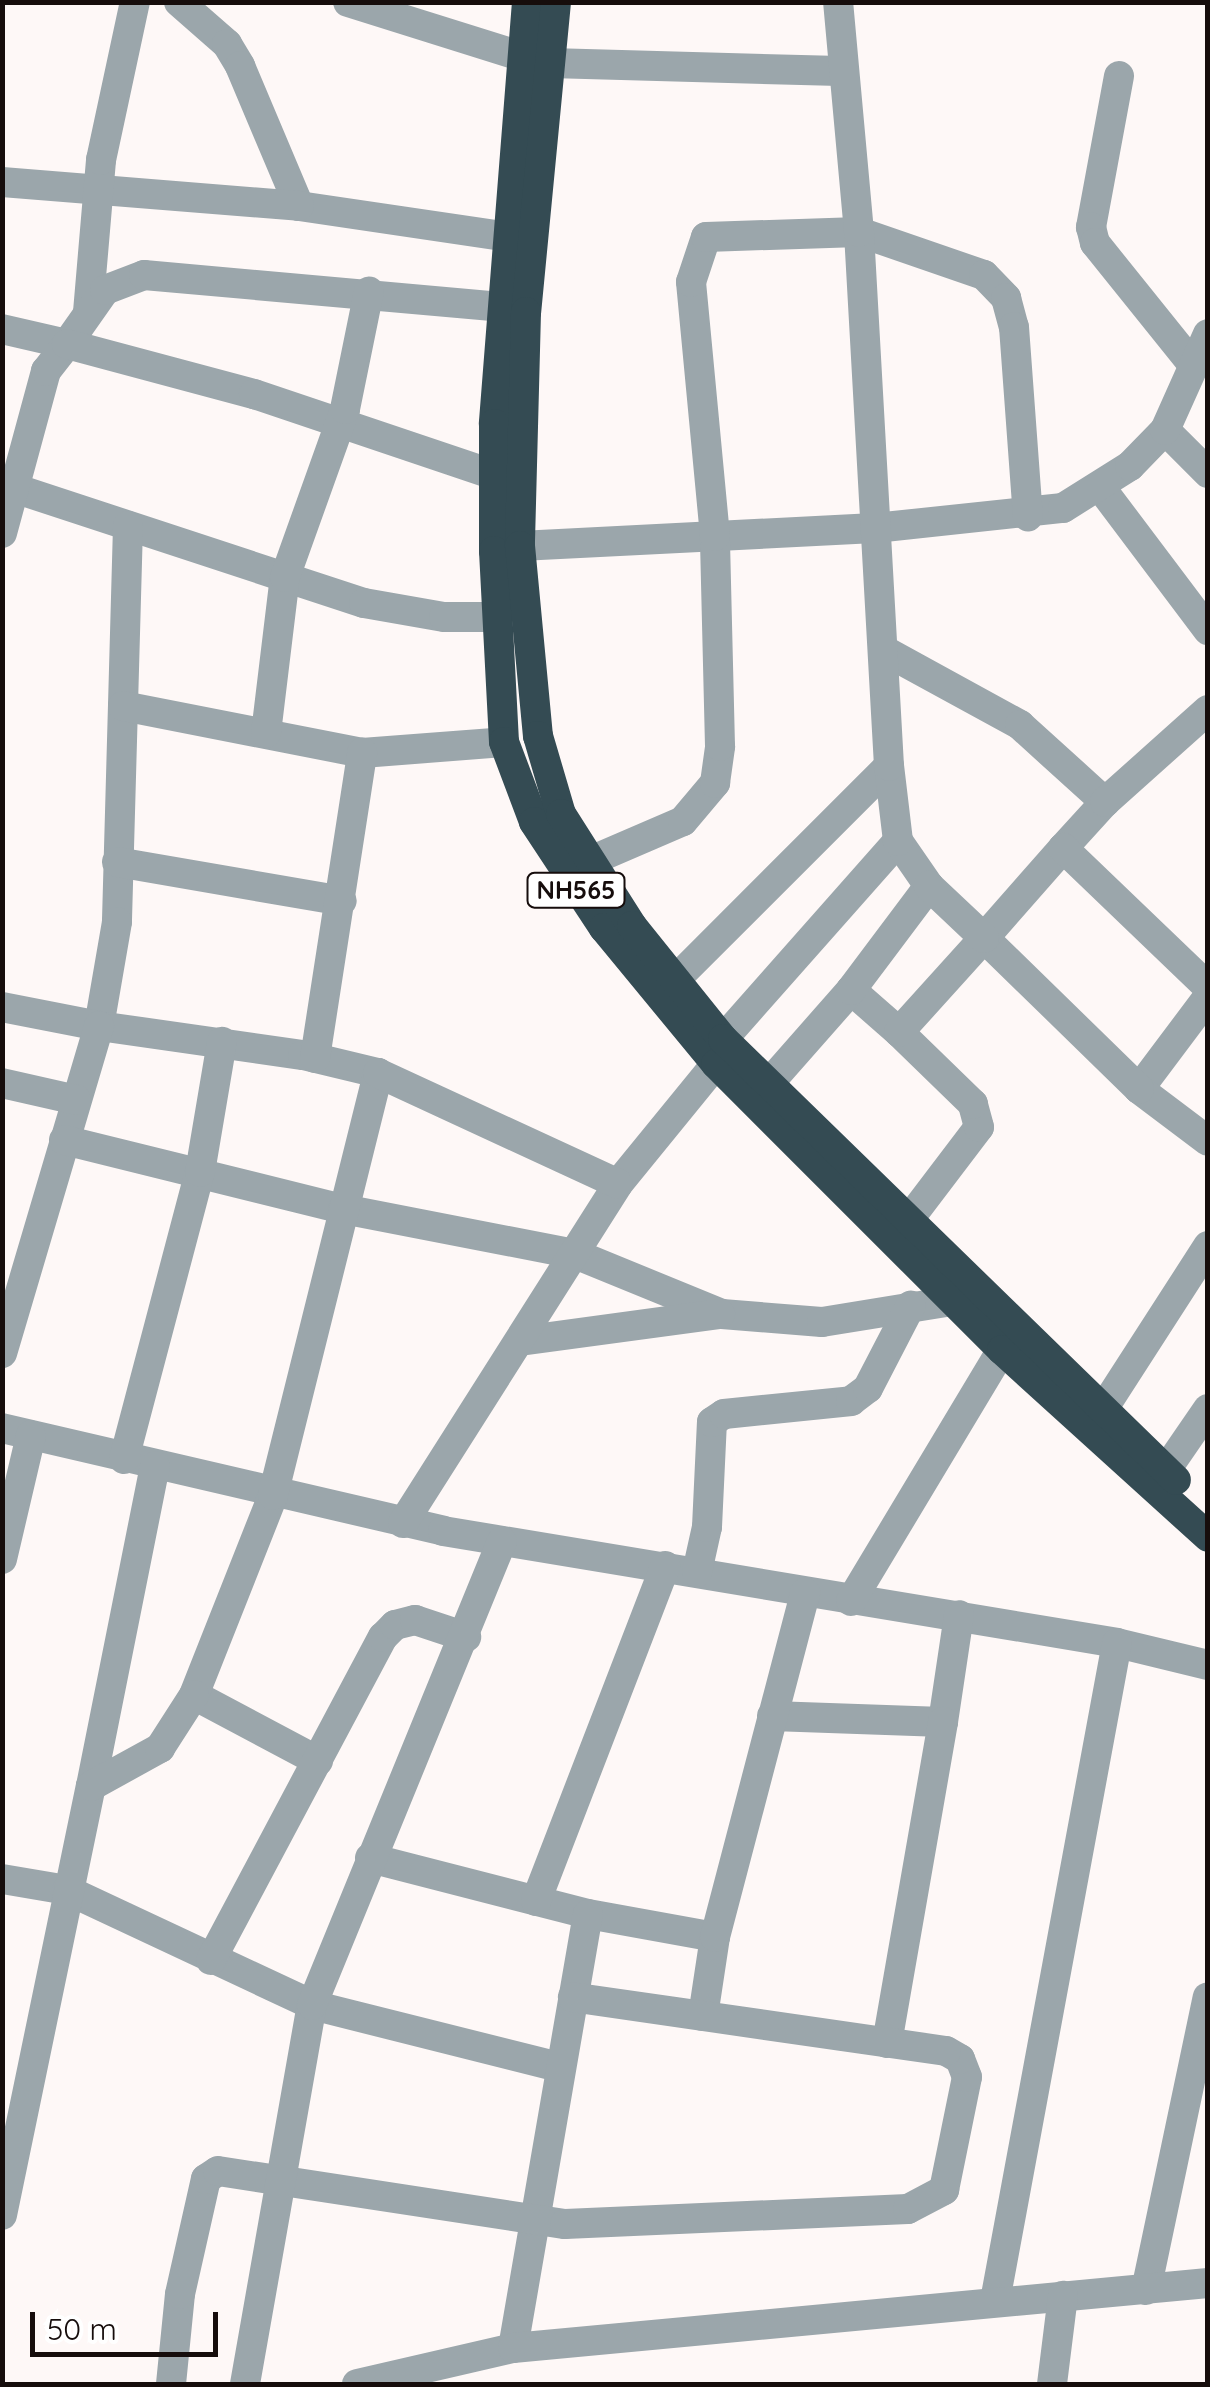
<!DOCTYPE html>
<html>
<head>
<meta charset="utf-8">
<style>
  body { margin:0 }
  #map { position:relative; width:1210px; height:2387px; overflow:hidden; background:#fef8f7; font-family:Quicksand,sans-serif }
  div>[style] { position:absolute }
  .minor>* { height:30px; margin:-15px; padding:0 15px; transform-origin:15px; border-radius:15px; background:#9ba6ab }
  .highway>* { height:30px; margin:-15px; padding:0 15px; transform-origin:15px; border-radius:15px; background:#344b53 }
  span { translate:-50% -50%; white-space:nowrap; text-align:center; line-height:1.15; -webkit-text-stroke:8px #fff; paint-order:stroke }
  .shield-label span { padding:2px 8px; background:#fff; border:2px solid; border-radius:8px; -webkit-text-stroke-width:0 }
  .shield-label { font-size:25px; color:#160d0c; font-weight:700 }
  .frame { position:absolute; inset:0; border:5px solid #160d0c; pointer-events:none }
  .scale { position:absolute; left:30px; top:2312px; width:188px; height:45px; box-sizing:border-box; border:5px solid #160d0c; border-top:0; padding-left:12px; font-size:30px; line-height:35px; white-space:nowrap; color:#160d0c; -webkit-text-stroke:8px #fff; paint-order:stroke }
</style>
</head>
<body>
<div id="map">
  <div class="minor">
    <div style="left:179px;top:2px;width:64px;rotate:41.2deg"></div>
    <div style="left:227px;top:44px;width:26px;rotate:59deg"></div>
    <div style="left:240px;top:66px;width:152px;rotate:67.1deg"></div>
    <div style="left:299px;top:206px;width:212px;rotate:8.4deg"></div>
    <div style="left:348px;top:2px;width:184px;rotate:17.4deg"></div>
    <div style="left:550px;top:63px;width:290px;rotate:1.6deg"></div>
    <div style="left:1119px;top:76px;width:154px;rotate:100.5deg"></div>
    <div style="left:1091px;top:227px;width:16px;rotate:76deg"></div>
    <div style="left:1095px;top:243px;width:158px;rotate:51.2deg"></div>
    <div style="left:2px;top:182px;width:298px;rotate:4.6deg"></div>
    <div style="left:88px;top:312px;width:153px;rotate:-85.1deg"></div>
    <div style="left:101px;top:160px;width:162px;rotate:-77.9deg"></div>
    <div style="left:2px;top:329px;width:67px;rotate:13deg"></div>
    <div style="left:67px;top:344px;width:66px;rotate:-54.9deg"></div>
    <div style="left:105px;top:290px;width:42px;rotate:-21deg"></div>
    <div style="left:144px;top:275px;width:361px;rotate:5.1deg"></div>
    <div style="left:1165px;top:430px;width:61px;rotate:45deg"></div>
    <div style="left:1101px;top:488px;width:178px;rotate:53deg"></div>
    <div style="left:17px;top:489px;width:365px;rotate:18.2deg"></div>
    <div style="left:364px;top:603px;width:81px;rotate:9.9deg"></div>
    <div style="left:444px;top:617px;width:53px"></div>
    <div style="left:128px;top:526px;width:396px;rotate:91.6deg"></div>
    <div style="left:117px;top:922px;width:106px;rotate:99.8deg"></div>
    <div style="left:99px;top:1026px;width:206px;rotate:8.1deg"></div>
    <div style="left:303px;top:1055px;width:77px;rotate:13.5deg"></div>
    <div style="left:2px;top:533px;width:168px;rotate:-74.8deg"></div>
    <div style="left:46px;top:371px;width:34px;rotate:-52deg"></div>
    <div style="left:67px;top:344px;width:194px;rotate:15deg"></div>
    <div style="left:254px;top:394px;width:253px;rotate:18.6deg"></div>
    <div style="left:520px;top:546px;width:355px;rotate:-2.9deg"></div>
    <div style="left:875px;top:528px;width:189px;rotate:-6.1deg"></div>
    <div style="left:1063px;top:508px;width:79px;rotate:-32.1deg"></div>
    <div style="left:1130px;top:466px;width:50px;rotate:-45.8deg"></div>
    <div style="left:1165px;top:430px;width:105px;rotate:-65.9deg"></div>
    <div style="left:885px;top:651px;width:154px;rotate:28.7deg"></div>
    <div style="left:1020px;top:725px;width:115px;rotate:42.2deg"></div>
    <div style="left:1105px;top:802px;width:62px;rotate:132.4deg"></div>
    <div style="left:123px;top:706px;width:244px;rotate:11.1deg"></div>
    <div style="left:362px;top:753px;width:142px;rotate:-4.4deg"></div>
    <div style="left:266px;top:733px;width:157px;rotate:-83.1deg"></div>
    <div style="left:285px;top:577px;width:178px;rotate:-70.3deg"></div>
    <div style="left:345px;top:409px;width:120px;rotate:-78.5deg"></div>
    <div style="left:1105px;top:802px;width:138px;rotate:-41.8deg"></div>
    <div style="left:117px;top:862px;width:228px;rotate:9.8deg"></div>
    <div style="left:588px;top:862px;width:103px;rotate:-23.3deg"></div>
    <div style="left:683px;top:821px;width:50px;rotate:-49.9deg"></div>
    <div style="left:715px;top:783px;width:37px;rotate:-82deg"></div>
    <div style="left:720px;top:746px;width:210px;rotate:-91.4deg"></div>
    <div style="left:715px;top:536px;width:255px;rotate:-95.4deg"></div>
    <div style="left:691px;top:282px;width:47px;rotate:-71.6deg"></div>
    <div style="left:706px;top:237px;width:153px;rotate:-1.9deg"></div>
    <div style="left:859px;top:232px;width:132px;rotate:19deg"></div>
    <div style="left:984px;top:275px;width:32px;rotate:46deg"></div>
    <div style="left:1006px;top:298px;width:30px;rotate:75deg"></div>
    <div style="left:1014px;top:327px;width:190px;rotate:85.8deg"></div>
    <div style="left:673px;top:982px;width:305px;rotate:-45deg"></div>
    <div style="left:851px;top:990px;width:64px;rotate:41.2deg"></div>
    <div style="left:1208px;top:997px;width:115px;rotate:126.9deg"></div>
    <div style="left:1139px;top:1089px;width:86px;rotate:37deg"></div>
    <div style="left:2px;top:1007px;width:99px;rotate:11.1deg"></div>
    <div style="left:99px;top:1026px;width:341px;rotate:106.5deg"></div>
    <div style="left:723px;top:1039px;width:264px;rotate:-48.5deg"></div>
    <div style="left:315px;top:1058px;width:309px;rotate:-81.2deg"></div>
    <div style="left:770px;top:1082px;width:123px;rotate:-48.6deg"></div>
    <div style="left:851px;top:990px;width:130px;rotate:-53.1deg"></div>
    <div style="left:929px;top:886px;width:55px;rotate:-124.6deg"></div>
    <div style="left:898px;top:841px;width:76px;rotate:-96.8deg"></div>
    <div style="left:889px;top:766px;width:535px;rotate:-93.22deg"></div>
    <div style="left:859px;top:232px;width:231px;rotate:-95.2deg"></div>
    <div style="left:2px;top:1083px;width:76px;rotate:12.9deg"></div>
    <div style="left:1139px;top:1089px;width:216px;rotate:-135.7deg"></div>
    <div style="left:984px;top:938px;width:120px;rotate:-48.7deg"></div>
    <div style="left:1063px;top:848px;width:201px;rotate:43.8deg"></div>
    <div style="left:64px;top:1140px;width:287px;rotate:13.9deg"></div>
    <div style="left:343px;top:1209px;width:236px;rotate:11deg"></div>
    <div style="left:575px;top:1254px;width:159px;rotate:22.2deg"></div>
    <div style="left:722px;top:1314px;width:100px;rotate:4.6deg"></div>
    <div style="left:822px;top:1322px;width:132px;rotate:-9.2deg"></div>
    <div style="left:910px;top:1218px;width:114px;rotate:-52.8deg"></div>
    <div style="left:979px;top:1127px;width:24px;rotate:-105deg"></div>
    <div style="left:973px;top:1104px;width:103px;rotate:-135.8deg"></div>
    <div style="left:899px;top:1032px;width:127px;rotate:-47.9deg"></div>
    <div style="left:984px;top:938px;width:76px;rotate:-136.6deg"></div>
    <div style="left:520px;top:1341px;width:202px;rotate:-7.7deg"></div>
    <div style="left:1103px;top:1409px;width:194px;rotate:-57.2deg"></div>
    <div style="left:2px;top:1428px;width:453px;rotate:13.1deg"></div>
    <div style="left:443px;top:1531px;width:683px;rotate:9.43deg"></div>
    <div style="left:1117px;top:1643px;width:94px;rotate:13.6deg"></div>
    <div style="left:124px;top:1459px;width:297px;rotate:-75.2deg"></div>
    <div style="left:200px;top:1172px;width:132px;rotate:-80.4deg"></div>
    <div style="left:1166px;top:1470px;width:74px;rotate:-55.5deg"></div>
    <div style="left:403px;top:1523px;width:401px;rotate:-57.6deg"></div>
    <div style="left:618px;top:1184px;width:155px;rotate:-50.8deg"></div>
    <div style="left:2px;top:1559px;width:127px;rotate:-76.8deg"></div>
    <div style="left:697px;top:1572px;width:46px;rotate:-77.5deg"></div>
    <div style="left:707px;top:1527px;width:105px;rotate:-87.3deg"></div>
    <div style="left:712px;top:1422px;width:14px;rotate:-34deg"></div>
    <div style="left:724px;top:1414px;width:128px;rotate:-5.8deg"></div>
    <div style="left:851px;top:1401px;width:21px;rotate:-37deg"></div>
    <div style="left:868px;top:1388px;width:93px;rotate:-62.6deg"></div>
    <div style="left:851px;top:1601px;width:293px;rotate:-59deg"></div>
    <div style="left:772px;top:1716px;width:171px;rotate:2deg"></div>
    <div style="left:943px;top:1722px;width:108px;rotate:-81.5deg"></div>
    <div style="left:318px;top:1761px;width:140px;rotate:-152deg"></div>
    <div style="left:194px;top:1695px;width:215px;rotate:-68.4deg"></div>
    <div style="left:273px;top:1495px;width:435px;rotate:-76deg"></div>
    <div style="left:378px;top:1073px;width:264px;rotate:24.8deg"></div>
    <div style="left:91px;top:1786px;width:326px;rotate:-78.7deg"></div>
    <div style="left:370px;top:1858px;width:225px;rotate:14.4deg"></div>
    <div style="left:588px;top:1914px;width:129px;rotate:10.3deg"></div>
    <div style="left:2px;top:1879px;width:66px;rotate:9.6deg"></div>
    <div style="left:67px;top:1890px;width:271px;rotate:25.1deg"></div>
    <div style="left:312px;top:2005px;width:255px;rotate:14.1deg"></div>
    <div style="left:536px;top:1901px;width:359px;rotate:-68.9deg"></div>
    <div style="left:211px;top:1960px;width:366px;rotate:-62deg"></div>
    <div style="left:383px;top:1637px;width:17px;rotate:-45deg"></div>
    <div style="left:395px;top:1625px;width:21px;rotate:-14deg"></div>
    <div style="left:415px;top:1620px;width:54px;rotate:18.4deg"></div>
    <div style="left:703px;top:2016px;width:80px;rotate:-81.4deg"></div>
    <div style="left:715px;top:1937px;width:356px;rotate:-75.3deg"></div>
    <div style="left:887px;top:2043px;width:326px;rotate:-80.1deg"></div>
    <div style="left:2px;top:2215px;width:438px;rotate:-78.3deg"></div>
    <div style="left:91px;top:1786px;width:79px;rotate:-28.8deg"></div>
    <div style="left:160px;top:1748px;width:63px;rotate:-57.3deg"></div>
    <div style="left:1146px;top:2290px;width:299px;rotate:-78.1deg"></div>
    <div style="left:995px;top:2301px;width:669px;rotate:-79.5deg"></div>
    <div style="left:513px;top:2348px;width:440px;rotate:-80.2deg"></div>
    <div style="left:171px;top:2384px;width:90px;rotate:-84.3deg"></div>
    <div style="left:180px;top:2294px;width:118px;rotate:-77.3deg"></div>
    <div style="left:206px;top:2179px;width:14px;rotate:-34deg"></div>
    <div style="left:218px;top:2171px;width:351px;rotate:8.7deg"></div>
    <div style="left:565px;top:2224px;width:343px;rotate:-2.5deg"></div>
    <div style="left:908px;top:2209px;width:41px;rotate:-27.8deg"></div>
    <div style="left:944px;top:2190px;width:115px;rotate:-78.5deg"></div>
    <div style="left:967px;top:2077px;width:19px;rotate:-111deg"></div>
    <div style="left:960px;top:2059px;width:16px;rotate:-150deg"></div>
    <div style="left:946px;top:2051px;width:377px;rotate:-171.8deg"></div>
    <div style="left:245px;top:2384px;width:385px;rotate:-80deg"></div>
    <div style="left:312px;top:2005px;width:501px;rotate:-67.73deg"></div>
    <div style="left:357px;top:2384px;width:160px;rotate:-13deg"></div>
    <div style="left:513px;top:2348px;width:698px;rotate:-5.34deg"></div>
    <div style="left:1052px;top:2384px;width:89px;rotate:-82.9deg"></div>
  </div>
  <div class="highway">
    <div style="left:527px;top:2px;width:423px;rotate:94.5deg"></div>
    <div style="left:494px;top:424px;width:127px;rotate:90deg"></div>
    <div style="left:494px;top:551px;width:191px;rotate:87deg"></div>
    <div style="left:504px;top:742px;width:85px;rotate:69.4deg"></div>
    <div style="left:534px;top:822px;width:127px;rotate:56.6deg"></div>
    <div style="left:604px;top:928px;width:176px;rotate:50.5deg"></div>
    <div style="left:716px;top:1064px;width:404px;rotate:45deg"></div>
    <div style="left:1002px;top:1350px;width:278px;rotate:42.2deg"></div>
    <div style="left:556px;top:2px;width:311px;rotate:95.5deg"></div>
    <div style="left:526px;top:312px;width:234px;rotate:91.5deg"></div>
    <div style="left:520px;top:546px;width:191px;rotate:84.6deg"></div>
    <div style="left:538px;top:736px;width:81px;rotate:73.6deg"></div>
    <div style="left:561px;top:814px;width:133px;rotate:57.6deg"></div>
    <div style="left:632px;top:926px;width:145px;rotate:51.2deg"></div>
    <div style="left:723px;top:1039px;width:632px;rotate:44.23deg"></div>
  </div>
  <div class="shield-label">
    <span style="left:576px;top:890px">NH565</span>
  </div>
  <div class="frame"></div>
  <div class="scale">50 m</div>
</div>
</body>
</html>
